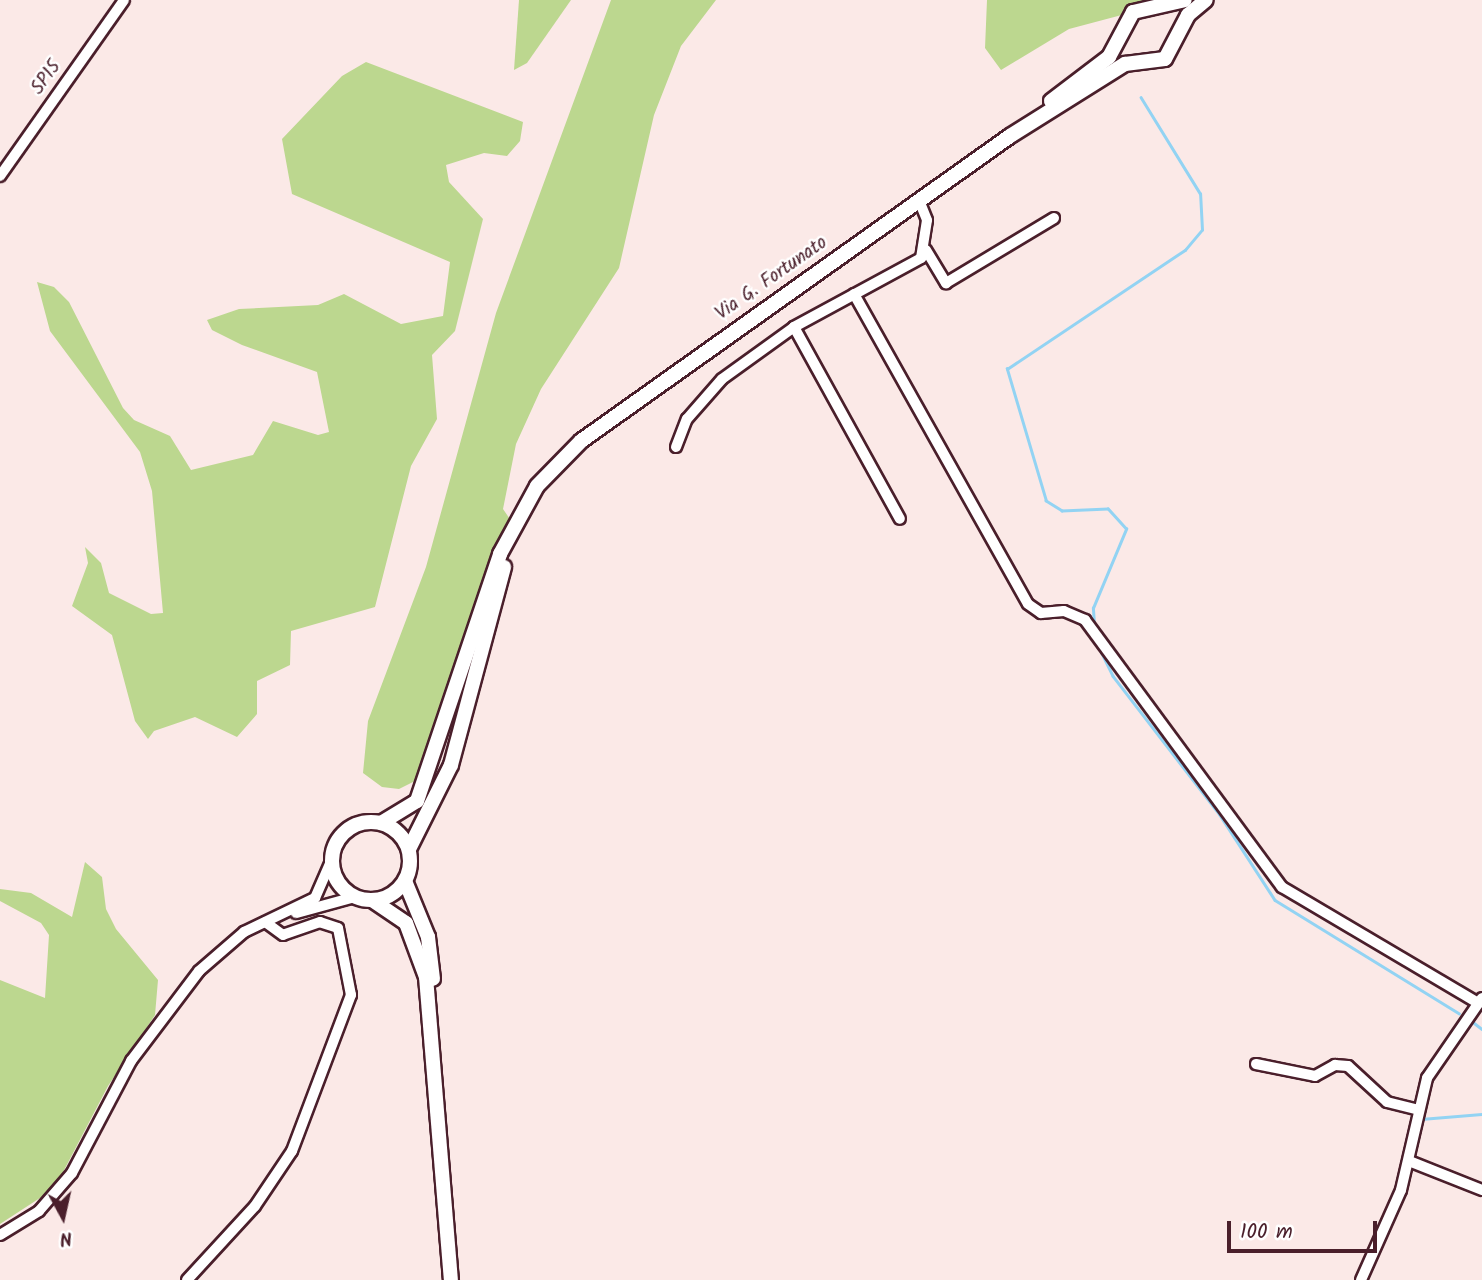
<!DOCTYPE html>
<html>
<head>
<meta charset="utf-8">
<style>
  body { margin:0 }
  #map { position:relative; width:1482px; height:1280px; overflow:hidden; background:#fbe9e7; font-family:Kalam,sans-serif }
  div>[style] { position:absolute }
  .green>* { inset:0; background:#bcd78f }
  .stream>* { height:2.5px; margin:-1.25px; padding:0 1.25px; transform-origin:1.25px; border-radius:1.25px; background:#92d3f3 }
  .roads { filter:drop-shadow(2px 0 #4a1f2b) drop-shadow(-2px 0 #4a1f2b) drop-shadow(0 2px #4a1f2b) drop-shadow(0 -2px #4a1f2b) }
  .minor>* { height:10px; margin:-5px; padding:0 5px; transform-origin:5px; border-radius:5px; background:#fff }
  .major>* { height:14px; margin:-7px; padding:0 7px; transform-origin:7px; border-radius:7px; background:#fff }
  .major>.ring { margin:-7px; padding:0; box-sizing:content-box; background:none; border:14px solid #fff; border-radius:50% }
  span { translate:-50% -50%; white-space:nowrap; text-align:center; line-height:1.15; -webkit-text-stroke:5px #fff; paint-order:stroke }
  .street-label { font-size:19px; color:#4a1f2b }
  .north { position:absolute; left:28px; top:1182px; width:70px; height:70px; -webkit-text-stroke:5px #fff; paint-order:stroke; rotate:172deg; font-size:19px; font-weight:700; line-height:28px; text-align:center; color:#4a1f2b }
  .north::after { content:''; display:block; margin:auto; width:24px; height:32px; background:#4a1f2b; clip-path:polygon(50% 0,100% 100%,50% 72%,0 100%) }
  .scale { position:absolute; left:1227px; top:1221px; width:150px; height:32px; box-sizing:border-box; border:4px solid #4a1f2b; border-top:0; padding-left:9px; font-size:21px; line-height:24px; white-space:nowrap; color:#4a1f2b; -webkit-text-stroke:5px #fff; paint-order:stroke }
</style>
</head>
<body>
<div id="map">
  <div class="green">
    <div style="clip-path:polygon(519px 0,571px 0,527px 63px,514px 70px)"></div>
    <div style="clip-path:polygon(611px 0,716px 0,681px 46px,654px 115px,619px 268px,541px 389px,516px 444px,503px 509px,514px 525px,431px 773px,399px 789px,382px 787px,363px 773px,368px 721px,426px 567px,496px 313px)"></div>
    <div style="clip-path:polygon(987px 0,1152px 0,1133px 12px,1069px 29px,1001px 70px,985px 48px)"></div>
    <div style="clip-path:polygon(366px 62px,523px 122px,520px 141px,507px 156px,484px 153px,446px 165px,449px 182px,483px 219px,455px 331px,432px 355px,437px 419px,411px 466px,375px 607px,291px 631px,290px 665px,257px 681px,257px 714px,237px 737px,195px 717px,154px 731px,148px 739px,135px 721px,112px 635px,72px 606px,88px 563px,85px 547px,101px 563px,109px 593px,151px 614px,163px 613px,152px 491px,140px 452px,50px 331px,37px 282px,54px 287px,69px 302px,123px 408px,134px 420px,170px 436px,191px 470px,253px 455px,273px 421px,318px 435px,329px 432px,317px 372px,242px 345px,212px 330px,207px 320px,239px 309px,318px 305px,344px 294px,401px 324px,443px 316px,450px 262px,292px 194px,282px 139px,342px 76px)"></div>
    <div style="clip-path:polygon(85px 862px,102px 877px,106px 909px,116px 929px,158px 980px,155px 1015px,108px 1086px,62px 1174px,43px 1196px,0 1224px,0 980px,45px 998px,49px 935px,41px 923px,0 901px,0 889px,31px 893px,72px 917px)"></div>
  </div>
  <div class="stream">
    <div style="left:1094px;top:624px;width:16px;rotate:-94deg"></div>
    <div style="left:1093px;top:608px;width:86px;rotate:-67.3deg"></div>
    <div style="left:1126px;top:529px;width:27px;rotate:-132deg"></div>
    <div style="left:1108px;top:509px;width:46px;rotate:177.5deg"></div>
    <div style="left:1062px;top:511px;width:19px;rotate:-148deg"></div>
    <div style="left:1046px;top:501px;width:138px;rotate:-106.5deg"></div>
    <div style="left:1007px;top:369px;width:214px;rotate:-33.8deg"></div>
    <div style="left:1185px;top:250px;width:26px;rotate:-50deg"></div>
    <div style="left:1202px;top:230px;width:36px;rotate:-93deg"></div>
    <div style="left:1200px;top:194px;width:113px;rotate:-121.6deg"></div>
    <div style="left:1096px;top:641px;width:39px;rotate:64deg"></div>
    <div style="left:1113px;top:676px;width:175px;rotate:52.4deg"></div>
    <div style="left:1220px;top:815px;width:101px;rotate:57.1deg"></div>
    <div style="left:1275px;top:900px;width:216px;rotate:31.6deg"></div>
    <div style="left:1473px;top:1022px;width:11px;rotate:38deg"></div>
    <div style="left:1421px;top:1119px;width:61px;rotate:-4.7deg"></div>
  </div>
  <div class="roads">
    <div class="minor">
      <div style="left:0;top:176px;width:215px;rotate:-54.8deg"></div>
      <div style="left:926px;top:250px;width:39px;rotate:59deg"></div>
      <div style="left:946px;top:283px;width:126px;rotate:-31deg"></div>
      <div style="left:854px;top:294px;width:355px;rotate:60.7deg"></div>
      <div style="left:1028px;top:604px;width:16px;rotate:35deg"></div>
      <div style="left:1041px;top:613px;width:23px;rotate:-5deg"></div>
      <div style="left:1064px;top:611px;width:23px;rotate:23deg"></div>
      <div style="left:1085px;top:620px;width:332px;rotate:53.6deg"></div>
      <div style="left:1282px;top:887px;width:228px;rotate:30.6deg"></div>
      <div style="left:794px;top:327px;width:219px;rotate:61.1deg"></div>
      <div style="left:676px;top:447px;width:30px;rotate:-69deg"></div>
      <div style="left:687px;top:419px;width:53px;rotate:-48.8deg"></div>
      <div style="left:722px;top:379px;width:89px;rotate:-35.8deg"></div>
      <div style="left:794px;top:327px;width:145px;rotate:-28.5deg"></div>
      <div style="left:921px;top:258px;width:38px;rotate:-81deg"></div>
      <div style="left:927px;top:220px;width:22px;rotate:-112deg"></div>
      <div style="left:296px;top:913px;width:61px;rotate:-15.2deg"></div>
      <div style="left:1256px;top:1064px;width:60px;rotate:11.5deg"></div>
      <div style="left:1315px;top:1076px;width:23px;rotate:-29deg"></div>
      <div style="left:1335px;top:1065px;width:13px;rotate:4deg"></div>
      <div style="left:1348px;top:1066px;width:53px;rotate:42.7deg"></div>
      <div style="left:1387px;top:1102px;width:29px;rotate:14deg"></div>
      <div style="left:1409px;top:1161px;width:79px;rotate:21.7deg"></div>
      <div style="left:0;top:1235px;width:46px;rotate:-31.6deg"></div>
      <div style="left:39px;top:1211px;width:50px;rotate:-49deg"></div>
      <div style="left:72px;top:1173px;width:127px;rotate:-62.2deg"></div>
      <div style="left:131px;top:1061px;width:113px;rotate:-52.9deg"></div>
      <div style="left:199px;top:971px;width:60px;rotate:-40.9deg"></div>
      <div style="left:244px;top:932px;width:79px;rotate:-25.6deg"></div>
      <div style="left:315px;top:898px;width:43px;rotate:-66.4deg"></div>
      <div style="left:187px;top:1280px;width:100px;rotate:-47.4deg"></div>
      <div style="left:255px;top:1206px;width:66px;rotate:-56.1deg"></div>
      <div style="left:292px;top:1151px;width:167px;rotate:-69.3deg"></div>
      <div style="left:351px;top:995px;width:68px;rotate:-101deg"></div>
      <div style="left:338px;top:928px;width:19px;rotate:-162deg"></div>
      <div style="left:320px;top:922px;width:39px;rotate:161deg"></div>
      <div style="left:283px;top:935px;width:22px;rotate:-144deg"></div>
      <div style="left:1361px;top:1280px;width:98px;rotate:-66deg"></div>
      <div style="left:1401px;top:1190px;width:115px;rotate:-76.9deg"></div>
      <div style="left:1427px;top:1078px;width:97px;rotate:-55.5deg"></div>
    </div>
    <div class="major">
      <div style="left:1051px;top:101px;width:73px;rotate:-37.2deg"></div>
      <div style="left:1109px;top:57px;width:51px;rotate:-61.9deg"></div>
      <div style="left:1133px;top:12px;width:53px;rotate:-13deg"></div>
      <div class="ring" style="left:332px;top:822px;width:64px;height:64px"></div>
      <div style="left:381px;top:823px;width:42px;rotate:-31.4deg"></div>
      <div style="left:417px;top:801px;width:261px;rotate:-71.4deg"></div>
      <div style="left:500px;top:554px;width:77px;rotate:-61.4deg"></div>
      <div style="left:537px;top:486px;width:63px;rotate:-45.6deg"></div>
      <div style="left:581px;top:441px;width:526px;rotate:-35.41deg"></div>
      <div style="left:1010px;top:136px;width:136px;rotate:-32.1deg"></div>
      <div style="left:1125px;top:64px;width:40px;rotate:-7.1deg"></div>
      <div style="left:1165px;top:59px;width:50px;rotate:-62.4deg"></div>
      <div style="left:1188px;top:15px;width:23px;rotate:-40deg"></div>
      <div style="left:409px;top:849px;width:94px;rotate:-63.4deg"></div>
      <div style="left:451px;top:765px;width:205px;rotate:-75deg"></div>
      <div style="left:405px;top:881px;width:61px;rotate:67.7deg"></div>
      <div style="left:428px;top:937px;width:42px;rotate:83.2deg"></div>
      <div style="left:372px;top:900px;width:41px;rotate:34.1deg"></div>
      <div style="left:406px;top:923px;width:58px;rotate:69.7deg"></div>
      <div style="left:426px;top:977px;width:304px;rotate:85.3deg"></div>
    </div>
  </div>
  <div class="street-label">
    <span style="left:47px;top:78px;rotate:-54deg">SP15</span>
    <span style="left:772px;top:279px;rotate:-35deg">Via G. Fortunato</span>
  </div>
  <div class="north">N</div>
  <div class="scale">100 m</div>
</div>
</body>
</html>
